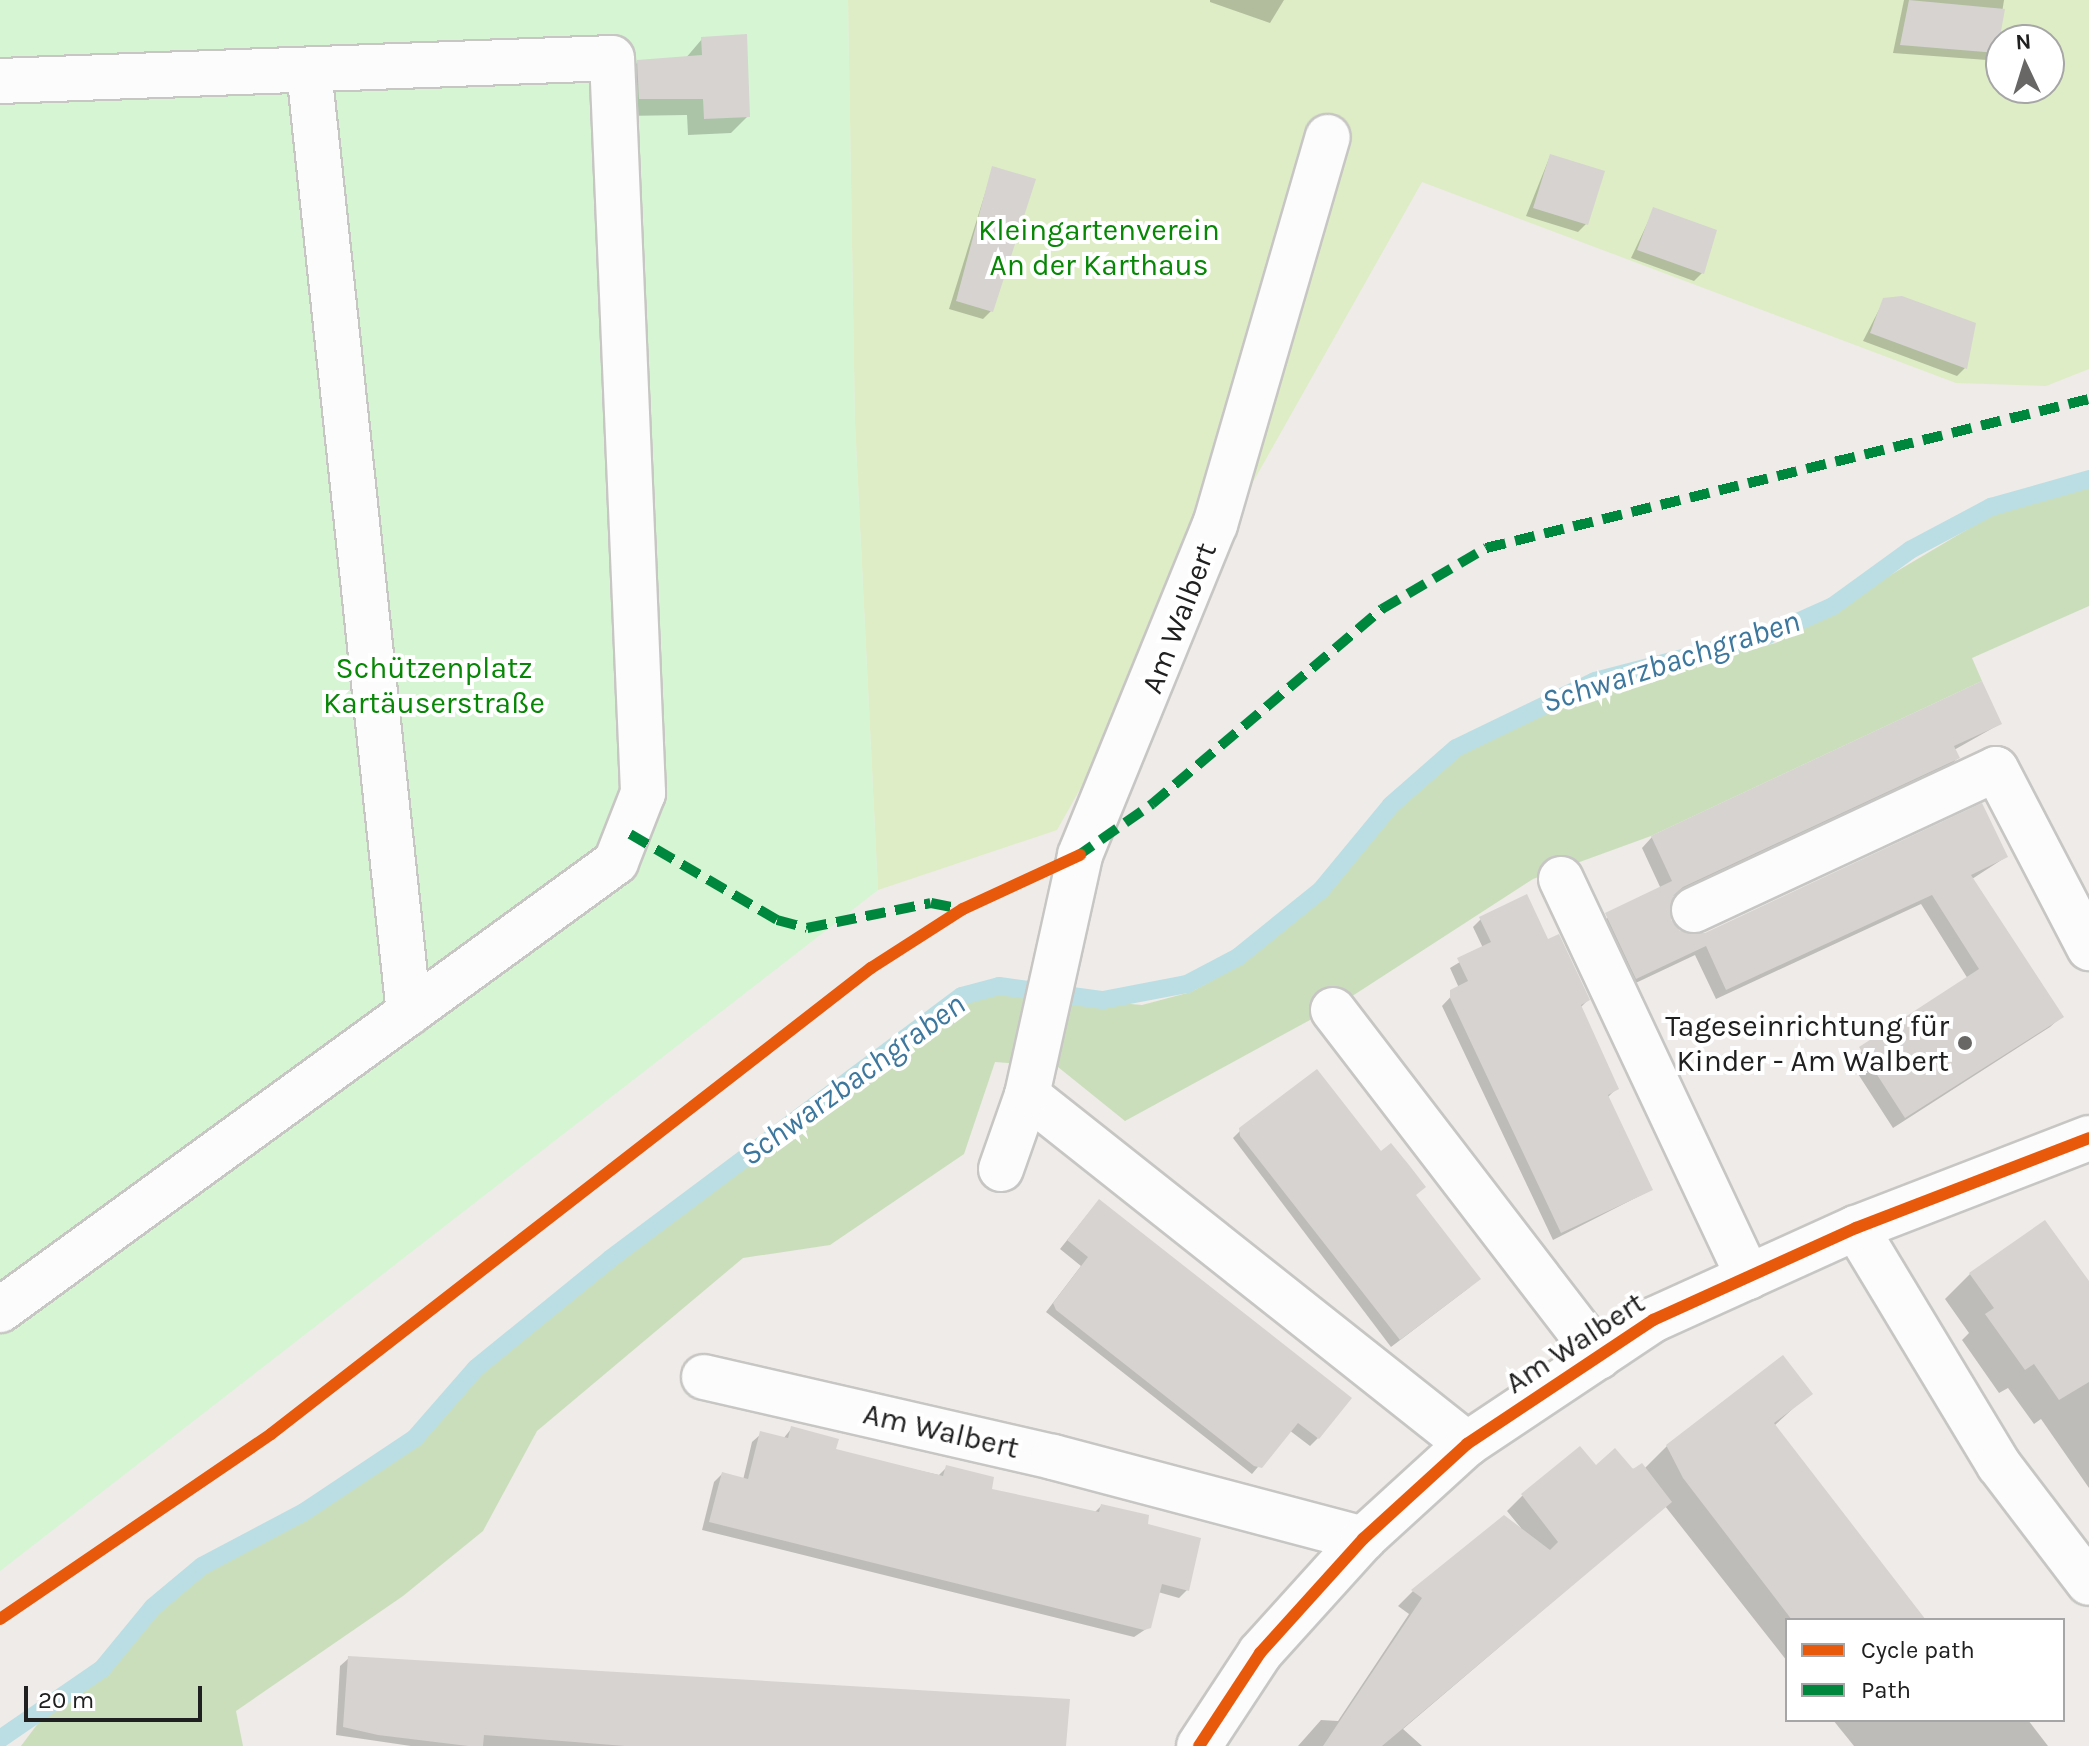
<!DOCTYPE html>
<html>
<head>
<meta charset="utf-8">
<style>
  body { margin:0 }
  #map { position:relative; width:2089px; height:1746px; overflow:hidden; background:#eeebe8; font-family:Karla,sans-serif }
  div>[style] { position:absolute }
  .grass>* { inset:0; background:#deedc5 }
  .forest>* { inset:0; background:#cbdebc }
  .park>* { inset:0; background:#d6f5d2 }
  .shadow>* { inset:0; background:#0003 }
  .stream>* { height:18px; margin:-9px; padding:0 9px; transform-origin:9px; border-radius:9px; background:#badee3 }
  .building>* { inset:0; background:#d6d3d1 }
  .roads { filter:drop-shadow(2px 0 #c7c6c4) drop-shadow(-2px 0 #c7c6c4) drop-shadow(0 2px #c7c6c4) drop-shadow(0 -2px #c7c6c4) }
  .minor>* { height:44px; margin:-22px; padding:0 22px; transform-origin:22px; border-radius:22px; background:#fcfcfc }
  .quiet>* { height:10px; margin-top:-5px; transform-origin:0; background:repeating-linear-gradient(90deg,#00873e 0 20px,transparent 0 30px) }
  .cycleway>* { height:12px; margin:-6px; padding:0 6px; transform-origin:6px; border-radius:6px; background:#e8590c }
  .dots>* { width:22px; height:22px; translate:-50% -50%; box-sizing:border-box; border:4px solid #fff; border-radius:50% }
  span { translate:-50% -50%; white-space:nowrap; text-align:center; line-height:1.15; -webkit-text-stroke:8px #fff; paint-order:stroke }
  .park-label { font-size:30px; color:#078705 }
  .street-label { font-size:30px; color:#202020 }
  .poi-label { font-size:30px; color:#202020 }
  .right { translate:-100% -50%; text-align:right }
  .water-label { font-size:32px; color:#3d779d; font-style:italic }
  .legend { position:absolute; left:1785px; top:1618px; width:280px; height:104px; box-sizing:border-box; background:#fff; border:2px solid #a6a6a6; margin:0; padding:10px 14px; list-style:none; font-size:24px; color:#202020 }
  .legend li { display:flex; align-items:center; gap:16px; height:40px }
  .legend b { width:40px; border:2px solid #a6a6a6 }
  .north { position:absolute; left:1985px; top:24px; width:80px; height:80px; box-sizing:border-box; background:#fff; border:2px solid #a6a6a6; border-radius:50%; rotate:356deg; font-size:22px; font-weight:700; line-height:32px; text-align:center; color:#202020 }
  .north::after { content:''; display:block; margin:auto; width:28px; height:36px; background:#686766; clip-path:polygon(50% 0,100% 100%,50% 72%,0 100%) }
  .scale { position:absolute; left:24px; top:1686px; width:178px; height:36px; box-sizing:border-box; border:4px solid #202020; border-top:0; padding-left:10px; font-size:24px; line-height:28px; white-space:nowrap; color:#202020; -webkit-text-stroke:6px #fff; paint-order:stroke }
</style>
</head>
<body>
<div id="map">
  <div class="grass">
    <div style="clip-path:polygon(evenodd,848px 0,2089px 0,2089px 369px,2046px 386px,1956px 383px,1422px 182px,1057px 830px,878px 890px,855px 423px,848px 0,2001px 40px,2049px 40px,2049px 88px,2001px 88px,2001px 40px)"></div>
  </div>
  <div class="forest">
    <div style="clip-path:polygon(2089px 487px,2089px 606px,1972px 658px,1982px 681px,1651px 836px,1533px 879px,1343px 1002px,1125px 1121px,1058px 1067px,995px 1062px,964px 1154px,830px 1245px,743px 1258px,537px 1431px,483px 1531px,403px 1596px,236px 1711px,243px 1746px,21px 1746px,42px 1718px,105px 1672px,159px 1609px,209px 1568px,303px 1518px,414px 1443px,484px 1366px,951px 1009px,984px 991px,1142px 1005px,1191px 992px,1240px 965px,1328px 894px,1396px 810px,1465px 749px,1604px 684px,1776px 643px,1995px 513px)"></div>
  </div>
  <div class="park">
    <div style="clip-path:polygon(0 0,848px 0,855px 423px,878px 890px,0 1571px)"></div>
  </div>
  <div class="shadow">
    <div style="clip-path:polygon(1284px 0,1270px 23px,1210px 2px,1210px 0)"></div>
    <div style="clip-path:polygon(1904px 0,2004px 0,1996px 52px,1987px 60px,1893px 53px)"></div>
    <div style="clip-path:polygon(702px 39px,748px 116px,731px 133px,688px 135px,687px 115px,622px 116px,621px 79px,638px 62px,685px 59px)"></div>
    <div style="clip-path:polygon(1550px 156px,1586px 224px,1578px 232px,1526px 216px)"></div>
    <div style="clip-path:polygon(993px 168px,991px 311px,983px 319px,949px 309px)"></div>
    <div style="clip-path:polygon(1654px 209px,1702px 273px,1694px 281px,1631px 258px)"></div>
    <div style="clip-path:polygon(1884px 300px,1965px 368px,1957px 376px,1863px 341px)"></div>
    <div style="clip-path:polygon(2000px 724px,1954px 750px,1958px 758px,1947px 768px,1671px 897px,1669px 920px,1679px 933px,1705px 935px,2006px 857px,1972px 879px,2061px 1017px,2050px 1027px,1893px 1128px,1849px 1060px,1968px 979px,1921px 904px,1716px 999px,1695px 955px,1625px 988px,1595px 925px,1661px 889px,1642px 848px,1652px 837px)"></div>
    <div style="clip-path:polygon(1481px 919px,1547px 942px,1588px 1000px,1580px 1008px,1617px 1088px,1608px 1097px,1651px 1190px,1553px 1240px,1442px 1006px,1459px 988px,1450px 968px,1483px 948px,1473px 927px)"></div>
    <div style="clip-path:polygon(1241px 1130px,1470px 1287px,1391px 1347px,1233px 1138px)"></div>
    <div style="clip-path:polygon(1092px 1209px,1318px 1438px,1310px 1446px,1289px 1430px,1252px 1474px,1046px 1312px,1081px 1266px,1060px 1249px)"></div>
    <div style="clip-path:polygon(1970px 1274px,2089px 1285px,2089px 1488px,2041px 1419px,2034px 1424px,2008px 1388px,1999px 1393px,1962px 1340px,1969px 1333px,1945px 1299px)"></div>
    <div style="clip-path:polygon(1810px 1393px,1774px 1426px,1924px 1620px,1787px 1620px,1787px 1661px,1665px 1506px,1403px 1729px,1422px 1746px,1298px 1746px,1321px 1720px,1338px 1721px,1409px 1614px,1398px 1606px,1413px 1591px,1521px 1528px,1507px 1511px,1522px 1496px,1595px 1468px,1644px 1469px,1667px 1446px)"></div>
    <div style="clip-path:polygon(791px 1429px,834px 1451px,939px 1475px,947px 1467px,989px 1490px,1094px 1513px,1101px 1506px,1145px 1526px,1187px 1590px,1179px 1598px,1158px 1592px,1149px 1627px,1134px 1637px,702px 1530px,714px 1482px,722px 1474px,743px 1480px,752px 1442px,761px 1434px,783px 1439px)"></div>
    <div style="clip-path:polygon(349px 1658px,1064px 1746px,411px 1746px,336px 1735px,340px 1666px)"></div>
    <div style="clip-path:polygon(1833px 1720px,2028px 1720px,2048px 1746px,1854px 1746px)"></div>
  </div>
  <div class="stream">
    <div style="left:0;top:1739px;width:124px;rotate:-34.5deg"></div>
    <div style="left:102px;top:1669px;width:80px;rotate:-50.6deg"></div>
    <div style="left:153px;top:1607px;width:64px;rotate:-39.9deg"></div>
    <div style="left:202px;top:1566px;width:115px;rotate:-27.9deg"></div>
    <div style="left:304px;top:1512px;width:133px;rotate:-33.7deg"></div>
    <div style="left:415px;top:1438px;width:93px;rotate:-48.9deg"></div>
    <div style="left:476px;top:1368px;width:173px;rotate:-39.1deg"></div>
    <div style="left:610px;top:1259px;width:439px;rotate:-36.8deg"></div>
    <div style="left:962px;top:996px;width:38px;rotate:-15deg"></div>
    <div style="left:999px;top:986px;width:105px;rotate:7.7deg"></div>
    <div style="left:1103px;top:1000px;width:86px;rotate:-10.8deg"></div>
    <div style="left:1187px;top:984px;width:58px;rotate:-27.9deg"></div>
    <div style="left:1238px;top:957px;width:107px;rotate:-38.9deg"></div>
    <div style="left:1321px;top:890px;width:110px;rotate:-50.5deg"></div>
    <div style="left:1391px;top:805px;width:86px;rotate:-41.2deg"></div>
    <div style="left:1456px;top:748px;width:154px;rotate:-25.7deg"></div>
    <div style="left:1595px;top:681px;width:177px;rotate:-14.7deg"></div>
    <div style="left:1766px;top:636px;width:73px;rotate:-24.1deg"></div>
    <div style="left:1833px;top:606px;width:95px;rotate:-36deg"></div>
    <div style="left:1910px;top:550px;width:92px;rotate:-28deg"></div>
    <div style="left:1991px;top:507px;width:102px;rotate:-15.9deg"></div>
  </div>
  <div class="building">
    <div style="clip-path:polygon(1909px 0,2005px 9px,1997px 53px,1900px 45px)"></div>
    <div style="clip-path:polygon(747px 34px,750px 117px,704px 119px,703px 99px,639px 99px,637px 60px,702px 55px,701px 37px)"></div>
    <div style="clip-path:polygon(1550px 154px,1605px 171px,1588px 225px,1533px 208px)"></div>
    <div style="clip-path:polygon(992px 166px,1036px 179px,993px 312px,956px 301px)"></div>
    <div style="clip-path:polygon(1653px 207px,1717px 230px,1704px 274px,1637px 250px)"></div>
    <div style="clip-path:polygon(1902px 296px,1976px 323px,1967px 369px,1870px 333px,1883px 298px)"></div>
    <div style="clip-path:polygon(1982px 681px,2002px 724px,1954px 746px,1960px 758px,1683px 887px,1673px 896px,1671px 920px,1680px 931px,1705px 933px,1982px 803px,2008px 857px,1971px 875px,2064px 1017px,1905px 1118px,1859px 1047px,1979px 969px,1932px 895px,1726px 990px,1706px 946px,1636px 979px,1605px 913px,1672px 881px,1651px 836px)"></div>
    <div style="clip-path:polygon(1527px 894px,1548px 939px,1559px 934px,1590px 1000px,1581px 1005px,1619px 1089px,1608px 1095px,1653px 1190px,1561px 1233px,1450px 998px,1450px 990px,1468px 981px,1457px 958px,1491px 942px,1479px 917px)"></div>
    <div style="clip-path:polygon(1317px 1069px,1381px 1151px,1391px 1143px,1409px 1165px,1426px 1187px,1416px 1195px,1481px 1279px,1400px 1340px,1240px 1136px,1239px 1128px)"></div>
    <div style="clip-path:polygon(1099px 1199px,1352px 1398px,1319px 1439px,1298px 1423px,1262px 1468px,1254px 1466px,1056px 1310px,1053px 1303px,1088px 1257px,1067px 1240px)"></div>
    <div style="clip-path:polygon(2045px 1220px,2089px 1281px,2089px 1382px,2059px 1400px,2034px 1364px,2025px 1370px,1985px 1314px,1994px 1308px,1969px 1273px)"></div>
    <div style="clip-path:polygon(1783px 1355px,1813px 1394px,1774px 1423px,1926px 1620px,1792px 1620px,1683px 1478px,1666px 1445px)"></div>
    <div style="clip-path:polygon(791px 1426px,839px 1439px,836px 1449px,943px 1476px,946px 1465px,994px 1477px,992px 1489px,1099px 1512px,1101px 1504px,1149px 1515px,1148px 1524px,1201px 1538px,1189px 1591px,1162px 1584px,1151px 1628px,1144px 1630px,709px 1522px,722px 1472px,748px 1479px,760px 1431px,788px 1438px)"></div>
    <div style="clip-path:polygon(1580px 1446px,1596px 1465px,1615px 1448px,1633px 1469px,1642px 1463px,1672px 1502px,1382px 1746px,1323px 1746px,1422px 1598px,1411px 1590px,1504px 1515px,1550px 1550px,1558px 1542px,1521px 1494px)"></div>
    <div style="clip-path:polygon(348px 1656px,1070px 1699px,1066px 1746px,625px 1746px,484px 1735px,483px 1746px,468px 1746px,378px 1735px,343px 1727px)"></div>
  </div>
  <div class="roads">
    <div class="minor">
      <div style="left:309px;top:70px;width:948px;rotate:83.95deg"></div>
      <div style="left:0;top:81px;width:612px;rotate:-2.15deg"></div>
      <div style="left:612px;top:58px;width:736px;rotate:87.58deg"></div>
      <div style="left:643px;top:793px;width:74px;rotate:111.4deg"></div>
      <div style="left:616px;top:862px;width:762px;rotate:143.97deg"></div>
      <div style="left:1561px;top:879px;width:440px;rotate:64.8deg"></div>
      <div style="left:1694px;top:910px;width:333px;rotate:-25deg"></div>
      <div style="left:1996px;top:769px;width:202px;rotate:62.5deg"></div>
      <div style="left:1333px;top:1010px;width:437px;rotate:52.5deg"></div>
      <div style="left:1027px;top:1095px;width:562px;rotate:38.42deg"></div>
      <div style="left:1001px;top:1169px;width:78px;rotate:-70.6deg"></div>
      <div style="left:1027px;top:1095px;width:246px;rotate:-77.5deg"></div>
      <div style="left:1080px;top:855px;width:357px;rotate:-67.8deg"></div>
      <div style="left:1215px;top:525px;width:404px;rotate:-73.8deg"></div>
      <div style="left:1856px;top:1228px;width:277px;rotate:58.9deg"></div>
      <div style="left:1999px;top:1465px;width:148px;rotate:52.7deg"></div>
      <div style="left:704px;top:1377px;width:358px;rotate:12.9deg"></div>
      <div style="left:1053px;top:1457px;width:321px;rotate:14.8deg"></div>
      <div style="left:1199px;top:1746px;width:111px;rotate:-56.7deg"></div>
      <div style="left:1260px;top:1653px;width:154px;rotate:-47.9deg"></div>
      <div style="left:1363px;top:1539px;width:141px;rotate:-42.4deg"></div>
      <div style="left:1467px;top:1444px;width:224px;rotate:-33.7deg"></div>
      <div style="left:1653px;top:1320px;width:223px;rotate:-24.4deg"></div>
      <div style="left:1856px;top:1228px;width:250px;rotate:-21.1deg"></div>
    </div>
  </div>
  <div class="quiet">
    <div style="left:630px;top:834px;width:170px;rotate:30.3deg"></div>
    <div style="left:777px;top:920px;width:31px;rotate:15deg"></div>
    <div style="left:807px;top:928px;width:126px;rotate:-11.4deg"></div>
    <div style="left:931px;top:903px;width:33px;rotate:11deg"></div>
    <div style="left:1076px;top:857px;width:93px;rotate:-34.9deg"></div>
    <div style="left:1152px;top:804px;width:302px;rotate:-40.3deg"></div>
    <div style="left:1382px;top:609px;width:121px;rotate:-30.4deg"></div>
    <div style="left:1486px;top:548px;width:621px;rotate:-13.88deg"></div>
  </div>
  <div class="cycleway">
    <div style="left:0;top:1619px;width:328px;rotate:-34.3deg"></div>
    <div style="left:271px;top:1434px;width:760px;rotate:-37.84deg"></div>
    <div style="left:871px;top:968px;width:109px;rotate:-32.7deg"></div>
    <div style="left:963px;top:909px;width:129px;rotate:-24.8deg"></div>
    <div style="left:1199px;top:1746px;width:111px;rotate:-56.7deg"></div>
    <div style="left:1260px;top:1653px;width:154px;rotate:-47.9deg"></div>
    <div style="left:1363px;top:1539px;width:141px;rotate:-42.4deg"></div>
    <div style="left:1467px;top:1444px;width:224px;rotate:-33.7deg"></div>
    <div style="left:1653px;top:1320px;width:223px;rotate:-24.4deg"></div>
    <div style="left:1856px;top:1228px;width:250px;rotate:-21.1deg"></div>
  </div>
  <div class="dots">
    <div style="left:1965px;top:1043px;background:#686766"></div>
  </div>
  <div class="park-label">
    <span style="left:1099px;top:247px">Kleingartenverein<br>An der Karthaus</span>
    <span style="left:434px;top:685px">Schützenplatz<br>Kartäuserstraße</span>
  </div>
  <div class="street-label">
    <span style="left:1179px;top:618px;rotate:-69deg">Am Walbert</span>
    <span style="left:1575px;top:1343px;rotate:-33deg">Am Walbert</span>
    <span style="left:941px;top:1431px;rotate:13deg">Am Walbert</span>
  </div>
  <div class="poi-label">
    <span class="right" style="left:1949px;top:1043px">Tageseinrichtung für<br>Kinder - Am Walbert</span>
  </div>
  <div class="water-label">
    <span style="left:1671px;top:662px;rotate:-18deg">Schwarzbachgraben</span>
    <span style="left:853px;top:1080px;rotate:-36deg">Schwarzbachgraben</span>
  </div>
  <ul class="legend">
  <li><b style="height:10px;background:#e8590c"></b>Cycle path</li>
  <li><b style="height:10px;background:#00873e"></b>Path</li>
  </ul>
  <div class="north">N</div>
  <div class="scale">20 m</div>
</div>
</body>
</html>
